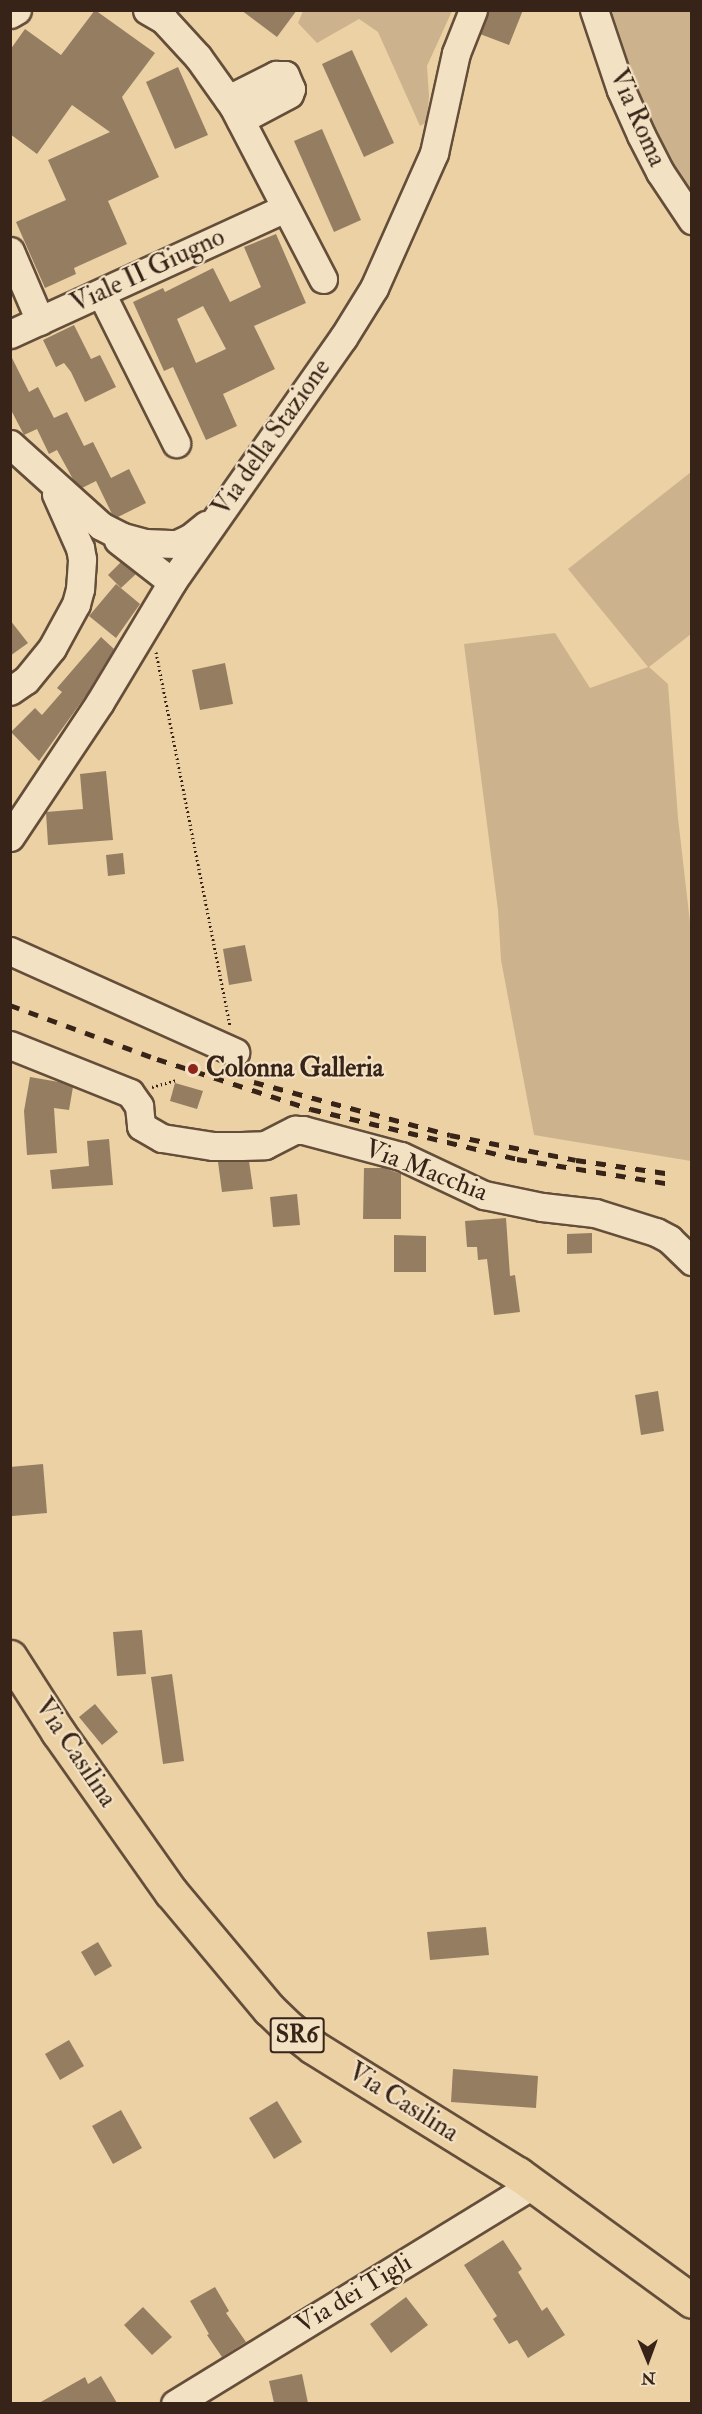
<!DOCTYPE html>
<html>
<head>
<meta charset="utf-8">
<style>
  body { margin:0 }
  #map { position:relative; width:702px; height:2414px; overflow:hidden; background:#ecd1a5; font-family:"IM FELL Double Pica",serif }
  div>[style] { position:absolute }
  .green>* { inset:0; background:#cdb38d }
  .building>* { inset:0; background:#957d61 }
  .path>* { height:3px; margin-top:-1.5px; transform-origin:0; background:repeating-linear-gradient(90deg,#372317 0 1.5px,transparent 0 4.5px) }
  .roads { filter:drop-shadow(2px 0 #644e3a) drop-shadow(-2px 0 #644e3a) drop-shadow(0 2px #644e3a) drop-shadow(0 -2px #644e3a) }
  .minor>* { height:27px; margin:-13.5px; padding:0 13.5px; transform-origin:13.5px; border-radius:13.5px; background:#f3e1c4 }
  .major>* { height:33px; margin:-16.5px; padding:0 16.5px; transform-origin:16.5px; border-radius:16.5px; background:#ecd1a5 }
  .rail>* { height:4.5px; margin-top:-2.25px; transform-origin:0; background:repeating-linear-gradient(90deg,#372317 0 10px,transparent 0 20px) }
  .dots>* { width:16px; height:16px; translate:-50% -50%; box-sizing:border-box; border:3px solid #f3e1c4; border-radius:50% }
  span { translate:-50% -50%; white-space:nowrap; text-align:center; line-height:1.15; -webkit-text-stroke:4.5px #f3e1c4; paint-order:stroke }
  .shield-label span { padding:2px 4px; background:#f3e1c4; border:2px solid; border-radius:4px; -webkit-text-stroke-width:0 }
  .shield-label { font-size:24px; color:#372317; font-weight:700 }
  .street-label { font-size:26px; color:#372317 }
  .poi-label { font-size:26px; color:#372317; font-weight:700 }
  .left { translate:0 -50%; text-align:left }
  .frame { position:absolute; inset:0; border:12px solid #372317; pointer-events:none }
  .north { position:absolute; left:618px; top:2330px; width:60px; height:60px; -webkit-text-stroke:4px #f3e1c4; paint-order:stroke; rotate:179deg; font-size:16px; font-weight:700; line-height:24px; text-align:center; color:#372317 }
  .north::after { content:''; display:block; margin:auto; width:21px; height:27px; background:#372317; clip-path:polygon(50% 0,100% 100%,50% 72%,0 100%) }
</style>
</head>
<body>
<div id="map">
  <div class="green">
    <div style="clip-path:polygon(303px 11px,452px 11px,427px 66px,429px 96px,427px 122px,420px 126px,378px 32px,359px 19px,317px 43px,298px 23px)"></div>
    <div style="clip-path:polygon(606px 11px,691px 11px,691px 204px,668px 168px,632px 84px)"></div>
    <div style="clip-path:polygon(691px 472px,691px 634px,649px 667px,668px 684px,678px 818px,691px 931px,691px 1161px,534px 1135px,501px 960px,498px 910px,464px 644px,555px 633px,590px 688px,648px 667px,568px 569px)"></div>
  </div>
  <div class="building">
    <div style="clip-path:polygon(95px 10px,155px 53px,122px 97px,159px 177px,108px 201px,127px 244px,74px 268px,76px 274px,45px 288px,16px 222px,66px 200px,48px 160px,110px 132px,72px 105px,37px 154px,10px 134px,10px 50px,25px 29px,61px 55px)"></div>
    <div style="clip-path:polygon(241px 10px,297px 10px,277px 37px)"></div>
    <div style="clip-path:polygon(523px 10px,509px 45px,480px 34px,488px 10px)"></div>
    <div style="clip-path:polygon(352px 50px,394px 143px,364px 157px,322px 64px)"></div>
    <div style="clip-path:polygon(178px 67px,208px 135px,175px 149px,146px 82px)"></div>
    <div style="clip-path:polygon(322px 129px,361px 220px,334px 232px,294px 141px)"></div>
    <div style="clip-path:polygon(evenodd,276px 234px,306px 303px,254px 326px,275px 369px,223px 394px,237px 426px,206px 440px,173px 367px,164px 371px,133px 302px,163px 288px,165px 292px,213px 268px,230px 302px,261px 287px,244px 247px,276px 234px,203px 306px,226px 349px,196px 363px,177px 319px,203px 306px)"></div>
    <div style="clip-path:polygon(74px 325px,91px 359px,100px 355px,116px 387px,85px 402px,71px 372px,64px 363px,56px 367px,43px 340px)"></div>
    <div style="clip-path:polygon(10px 354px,29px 392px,38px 387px,54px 418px,67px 412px,84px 446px,93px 442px,111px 478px,129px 469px,146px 503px,118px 517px,112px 514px,96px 481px,82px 488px,74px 481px,57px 450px,49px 454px,37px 429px,24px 435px,10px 408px)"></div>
    <div style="clip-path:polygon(121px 562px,136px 574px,121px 588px,108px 575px)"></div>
    <div style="clip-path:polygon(116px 584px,140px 604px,116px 638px,89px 616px)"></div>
    <div style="clip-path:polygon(10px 620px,28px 643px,10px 656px)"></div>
    <div style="clip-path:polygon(101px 637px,114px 649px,87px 694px,39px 761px,11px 732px,35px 708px,42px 715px,62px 692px,57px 688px)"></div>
    <div style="clip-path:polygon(225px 663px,233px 704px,200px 710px,192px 670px)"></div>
    <div style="clip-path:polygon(106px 771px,113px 840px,48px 845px,46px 812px,83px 809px,80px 774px)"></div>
    <div style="clip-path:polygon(123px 853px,125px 874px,108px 876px,106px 855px)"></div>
    <div style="clip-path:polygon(245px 945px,252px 981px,229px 985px,223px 949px)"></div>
    <div style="clip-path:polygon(30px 1077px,59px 1082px,73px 1087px,69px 1110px,54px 1108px,57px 1153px,27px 1155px,24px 1111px)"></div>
    <div style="clip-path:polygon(175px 1083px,203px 1091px,197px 1109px,170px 1101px)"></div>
    <div style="clip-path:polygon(109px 1139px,113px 1185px,52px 1189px,50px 1170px,89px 1166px,87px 1141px)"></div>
    <div style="clip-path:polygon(249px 1161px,253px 1189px,222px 1192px,218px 1162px)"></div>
    <div style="clip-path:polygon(364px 1168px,384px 1168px,401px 1174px,401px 1219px,363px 1219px)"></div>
    <div style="clip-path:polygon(297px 1194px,300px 1225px,273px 1227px,270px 1197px)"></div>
    <div style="clip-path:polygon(506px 1218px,510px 1276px,515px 1275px,520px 1312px,494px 1315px,487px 1259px,478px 1260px,477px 1247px,467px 1247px,465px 1221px)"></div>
    <div style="clip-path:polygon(592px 1233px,592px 1253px,567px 1254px,567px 1234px)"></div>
    <div style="clip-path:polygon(394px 1235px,426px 1236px,426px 1272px,394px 1272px)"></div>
    <div style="clip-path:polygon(658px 1391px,664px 1431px,641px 1435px,635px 1395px)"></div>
    <div style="clip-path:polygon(43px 1464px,47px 1513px,12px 1516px,10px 1467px)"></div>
    <div style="clip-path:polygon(142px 1630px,146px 1674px,117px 1676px,113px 1632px)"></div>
    <div style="clip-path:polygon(172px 1674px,184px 1761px,163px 1764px,151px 1677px)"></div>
    <div style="clip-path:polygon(95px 1704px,118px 1732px,102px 1745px,79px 1717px)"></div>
    <div style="clip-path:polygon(486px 1927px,489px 1955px,430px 1960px,427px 1932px)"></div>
    <div style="clip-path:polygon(98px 1942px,112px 1966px,95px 1976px,81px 1952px)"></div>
    <div style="clip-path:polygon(69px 2040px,84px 2066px,60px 2080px,45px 2054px)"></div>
    <div style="clip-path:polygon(453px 2069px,538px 2076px,536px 2108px,451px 2102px)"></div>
    <div style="clip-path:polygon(277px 2101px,302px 2142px,274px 2159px,249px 2118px)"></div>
    <div style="clip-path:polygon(121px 2110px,142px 2148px,113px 2164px,92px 2126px)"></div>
    <div style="clip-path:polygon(503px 2240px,522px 2269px,518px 2272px,542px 2311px,547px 2307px,565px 2335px,528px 2358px,517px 2340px,509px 2344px,493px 2319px,497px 2316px,464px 2265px)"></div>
    <div style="clip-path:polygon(215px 2287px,229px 2311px,226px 2313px,246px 2342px,222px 2357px,207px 2335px,209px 2334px,190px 2301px)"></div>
    <div style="clip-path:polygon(406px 2297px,428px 2325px,391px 2353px,370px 2324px)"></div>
    <div style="clip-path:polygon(143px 2307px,172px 2337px,152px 2355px,124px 2325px)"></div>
    <div style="clip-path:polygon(302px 2374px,308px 2403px,274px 2403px,269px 2381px)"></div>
    <div style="clip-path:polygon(101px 2376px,117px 2403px,39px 2403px,85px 2377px,88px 2384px)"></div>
  </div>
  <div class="path">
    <div style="left:156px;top:652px;width:380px;rotate:78.8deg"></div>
    <div style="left:152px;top:1087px;width:25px;rotate:-16deg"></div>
  </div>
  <div class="roads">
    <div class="minor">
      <div style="left:147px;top:10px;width:20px;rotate:30deg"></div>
      <div style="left:164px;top:20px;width:50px;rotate:47.4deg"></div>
      <div style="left:198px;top:57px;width:60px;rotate:54.5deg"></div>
      <div style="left:233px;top:106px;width:195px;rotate:62.5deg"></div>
      <div style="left:594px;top:10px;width:84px;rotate:71.4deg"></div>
      <div style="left:621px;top:90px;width:49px;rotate:66deg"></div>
      <div style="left:641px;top:135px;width:42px;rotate:62.8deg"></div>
      <div style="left:660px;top:172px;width:58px;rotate:56.3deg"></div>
      <div style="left:10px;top:14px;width:8px;rotate:-30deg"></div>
      <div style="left:228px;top:99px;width:54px;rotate:-26.6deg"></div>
      <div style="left:276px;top:75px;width:9px"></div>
      <div style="left:285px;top:75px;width:15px;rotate:67deg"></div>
      <div style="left:291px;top:89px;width:5px;rotate:112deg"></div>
      <div style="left:289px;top:94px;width:55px;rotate:152deg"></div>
      <div style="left:10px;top:251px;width:76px;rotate:66.8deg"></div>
      <div style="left:101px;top:293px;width:168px;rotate:63.4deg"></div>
      <div style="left:10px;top:334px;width:302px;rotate:-24.6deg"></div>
      <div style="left:10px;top:444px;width:122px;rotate:42deg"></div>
      <div style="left:101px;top:526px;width:25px;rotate:27deg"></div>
      <div style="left:123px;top:537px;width:23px;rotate:15deg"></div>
      <div style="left:145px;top:543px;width:32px;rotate:2deg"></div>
      <div style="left:177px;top:544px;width:14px;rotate:-25deg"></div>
      <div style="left:190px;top:538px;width:21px;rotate:-39deg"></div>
      <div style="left:118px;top:540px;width:68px;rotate:37.9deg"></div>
      <div style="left:10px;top:691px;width:19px;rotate:-35deg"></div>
      <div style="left:26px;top:680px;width:41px;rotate:-50.9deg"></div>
      <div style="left:52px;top:648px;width:50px;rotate:-61.4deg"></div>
      <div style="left:76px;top:604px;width:16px;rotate:-75deg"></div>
      <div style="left:80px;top:589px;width:30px;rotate:-86deg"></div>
      <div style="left:82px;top:559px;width:11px;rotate:-100deg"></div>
      <div style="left:80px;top:548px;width:59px;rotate:-114deg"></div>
      <div style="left:10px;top:837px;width:162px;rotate:-56.3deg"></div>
      <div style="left:100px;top:702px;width:140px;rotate:-59deg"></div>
      <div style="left:172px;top:582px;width:298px;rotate:-55deg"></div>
      <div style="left:343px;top:338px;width:59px;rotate:-58.2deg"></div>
      <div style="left:374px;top:288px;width:148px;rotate:-66deg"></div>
      <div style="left:434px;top:153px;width:102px;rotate:-77.6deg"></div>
      <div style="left:456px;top:53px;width:46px;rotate:-68.4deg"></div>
      <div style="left:10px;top:951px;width:247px;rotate:24.2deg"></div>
      <div style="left:10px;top:1045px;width:129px;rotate:21.8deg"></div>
      <div style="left:130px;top:1093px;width:16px;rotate:55deg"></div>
      <div style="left:139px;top:1106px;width:20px;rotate:84deg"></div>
      <div style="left:141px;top:1126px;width:24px;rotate:30deg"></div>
      <div style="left:162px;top:1138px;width:52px;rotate:8.9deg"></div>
      <div style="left:213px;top:1146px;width:28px"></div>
      <div style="left:241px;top:1146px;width:24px;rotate:-2deg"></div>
      <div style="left:265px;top:1145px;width:34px;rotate:-27deg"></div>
      <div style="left:295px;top:1130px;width:8px"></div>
      <div style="left:303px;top:1130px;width:101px;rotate:14.9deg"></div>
      <div style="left:401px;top:1156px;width:92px;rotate:25.2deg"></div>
      <div style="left:484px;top:1195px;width:59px;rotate:11.7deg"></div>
      <div style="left:542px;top:1207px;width:53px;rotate:6.5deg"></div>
      <div style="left:595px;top:1213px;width:64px;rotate:17.3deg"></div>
      <div style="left:656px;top:1232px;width:15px;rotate:28deg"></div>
      <div style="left:669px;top:1239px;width:32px;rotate:44deg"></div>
      <div style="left:175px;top:2404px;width:420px;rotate:-31.5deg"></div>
    </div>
    <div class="major">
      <div style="left:10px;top:1657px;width:89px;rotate:57.4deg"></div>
      <div style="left:58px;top:1732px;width:196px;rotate:54.8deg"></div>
      <div style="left:171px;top:1892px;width:153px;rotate:50.1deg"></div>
      <div style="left:269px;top:2009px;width:29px;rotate:44deg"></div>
      <div style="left:290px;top:2029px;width:29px;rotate:38deg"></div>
      <div style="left:313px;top:2047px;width:241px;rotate:31.8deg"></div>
      <div style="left:518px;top:2174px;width:215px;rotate:36.1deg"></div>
    </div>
  </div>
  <div class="rail">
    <div style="left:10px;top:1005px;width:157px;rotate:20.2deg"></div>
    <div style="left:157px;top:1059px;width:162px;rotate:18deg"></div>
    <div style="left:311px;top:1109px;width:212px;rotate:13.6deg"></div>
    <div style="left:517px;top:1159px;width:157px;rotate:9.2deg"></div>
    <div style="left:254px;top:1082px;width:203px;rotate:15.1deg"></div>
    <div style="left:450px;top:1135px;width:128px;rotate:11.2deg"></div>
    <div style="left:576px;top:1160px;width:97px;rotate:8.3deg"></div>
  </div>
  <div class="dots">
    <div style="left:193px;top:1069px;background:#8f2418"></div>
  </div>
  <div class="shield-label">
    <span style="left:297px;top:2035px">SR6</span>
  </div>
  <div class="street-label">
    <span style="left:637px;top:118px;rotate:66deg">Via Roma</span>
    <span style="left:148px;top:271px;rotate:-25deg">Viale II Giugno</span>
    <span style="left:272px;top:438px;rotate:-55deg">Via della Stazione</span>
    <span style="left:426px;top:1171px;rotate:21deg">Via Macchia</span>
    <span style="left:75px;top:1753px;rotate:56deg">Via Casilina</span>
    <span style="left:403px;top:2103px;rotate:32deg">Via Casilina</span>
    <span style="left:354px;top:2294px;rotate:-31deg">Via dei Tigli</span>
  </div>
  <div class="poi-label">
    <span class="left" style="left:206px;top:1069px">Colonna Galleria</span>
  </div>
  <div class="frame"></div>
  <div class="north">N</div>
</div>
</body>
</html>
